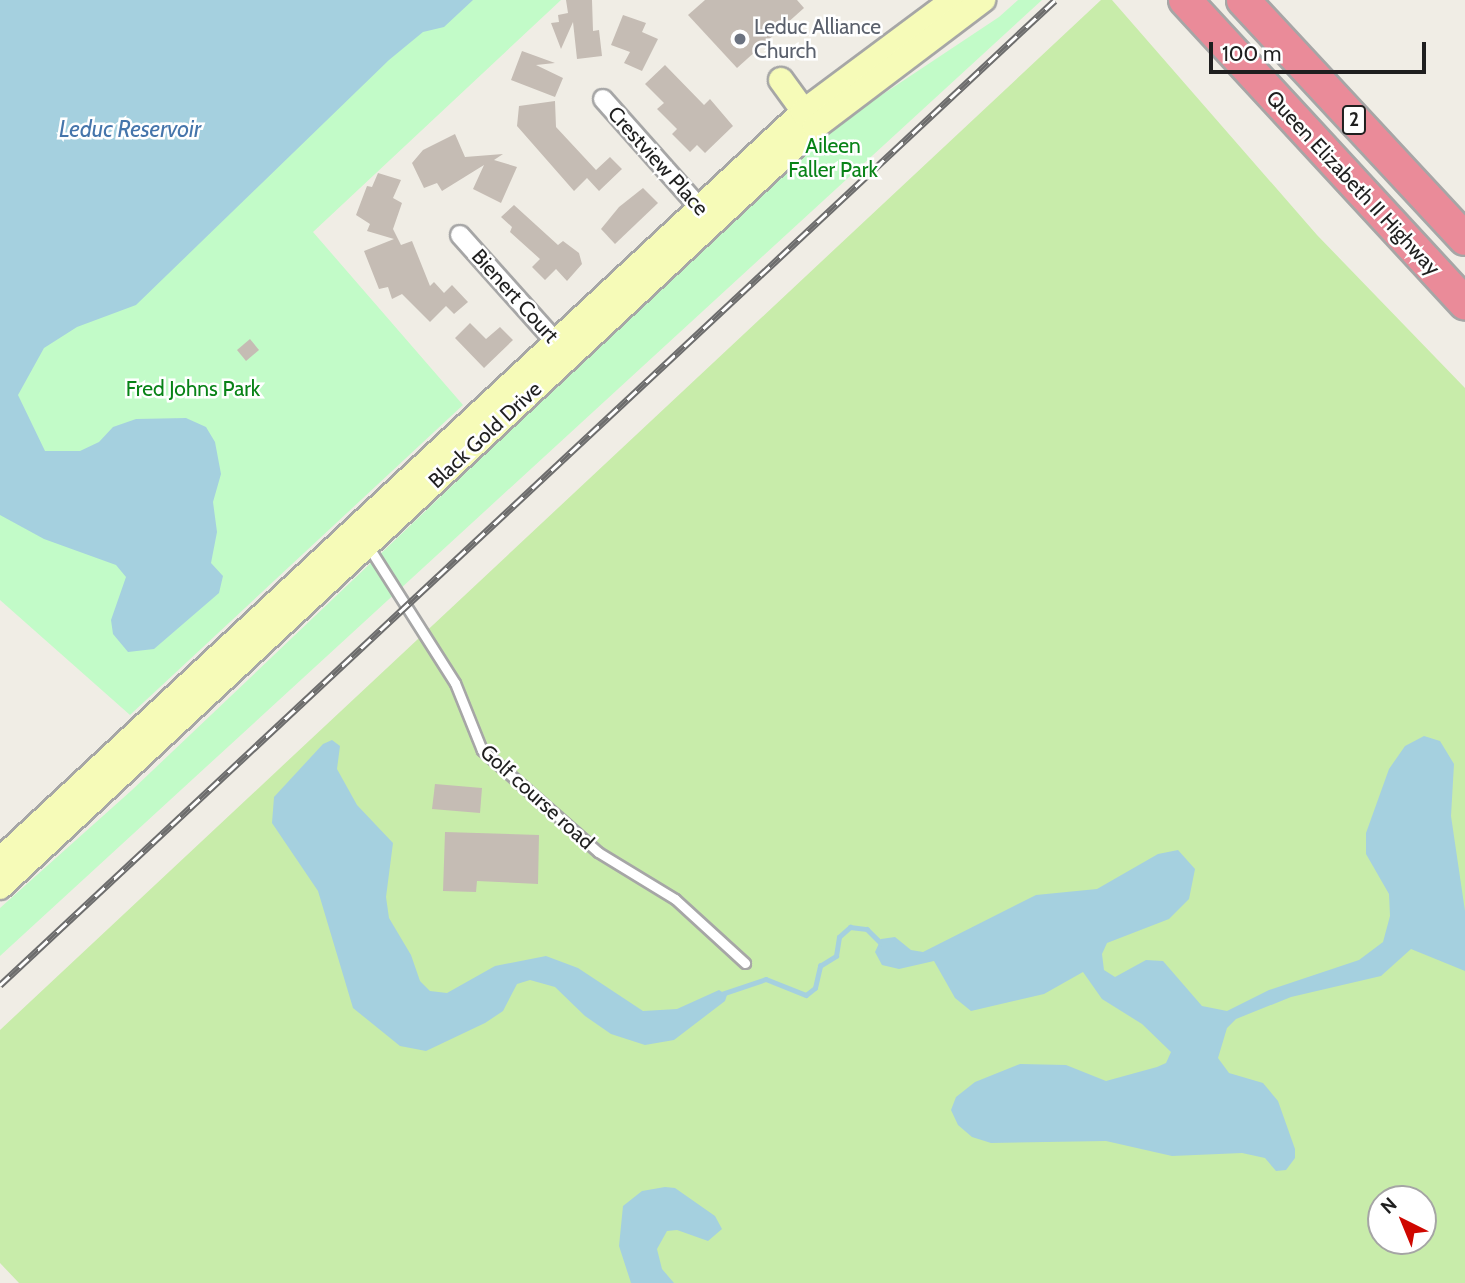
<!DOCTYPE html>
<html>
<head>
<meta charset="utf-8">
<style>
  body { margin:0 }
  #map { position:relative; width:1465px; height:1283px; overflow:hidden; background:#f0ede5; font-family:Cabin,sans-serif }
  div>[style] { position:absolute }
  .grass>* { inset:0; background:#c8ecaa }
  .park>* { inset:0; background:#c2fbc8 }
  .water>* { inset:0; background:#a5d0df }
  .stream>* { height:4.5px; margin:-2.25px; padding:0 2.25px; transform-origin:2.25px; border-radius:2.25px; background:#a5d0df }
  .building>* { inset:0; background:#c5bcb4 }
  .roads { filter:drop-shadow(2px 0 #a6a6a6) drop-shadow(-2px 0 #a6a6a6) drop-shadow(0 2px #a6a6a6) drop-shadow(0 -2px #a6a6a6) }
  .lane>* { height:9px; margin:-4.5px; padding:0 4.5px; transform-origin:4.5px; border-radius:4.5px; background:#fff }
  .street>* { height:18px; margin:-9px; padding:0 9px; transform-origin:9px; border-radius:9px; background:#fff }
  .secondary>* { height:24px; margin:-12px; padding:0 12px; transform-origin:12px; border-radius:12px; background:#f6fbb8 }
  .highway>* { height:32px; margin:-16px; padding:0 16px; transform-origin:16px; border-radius:16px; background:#ea8b99 }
  .rail>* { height:7px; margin-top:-3.5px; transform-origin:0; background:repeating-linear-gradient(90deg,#fff 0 13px,#6d6d6d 0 26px); box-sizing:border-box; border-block:2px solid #6d6d6d }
  .dots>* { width:19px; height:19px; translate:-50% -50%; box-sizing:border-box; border:4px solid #fff; border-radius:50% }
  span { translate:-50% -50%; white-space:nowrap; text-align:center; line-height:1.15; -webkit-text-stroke:5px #fff; paint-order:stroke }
  .shield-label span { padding:2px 5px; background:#fff; border:2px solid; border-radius:5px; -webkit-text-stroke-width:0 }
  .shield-label { font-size:19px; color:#1f1f1f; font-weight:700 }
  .worship-label { font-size:21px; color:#5b616d }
  .left { translate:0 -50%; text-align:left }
  .park-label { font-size:21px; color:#088317 }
  .street-label { font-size:21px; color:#1f1f1f }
  .water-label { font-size:23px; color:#4575ab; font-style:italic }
  .north { position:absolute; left:1367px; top:1185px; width:70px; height:70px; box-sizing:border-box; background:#fff; border:2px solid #a5a5a5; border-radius:50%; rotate:317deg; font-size:19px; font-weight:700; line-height:28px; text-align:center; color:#1f1f1f }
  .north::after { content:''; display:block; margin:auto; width:24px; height:32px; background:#cf0700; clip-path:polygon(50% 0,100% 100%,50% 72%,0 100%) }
  .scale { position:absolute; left:1209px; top:42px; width:217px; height:32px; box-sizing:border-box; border:4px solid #1f1f1f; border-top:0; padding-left:9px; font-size:21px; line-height:24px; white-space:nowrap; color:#1f1f1f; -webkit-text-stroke:5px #fff; paint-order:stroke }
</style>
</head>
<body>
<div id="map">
  <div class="grass">
    <div style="clip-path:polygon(evenodd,1101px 0,1112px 0,1317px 235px,1465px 388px,1465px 1283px,19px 1283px,0 1263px,0 1030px,1101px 0,1381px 1199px,1423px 1199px,1423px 1241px,1381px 1241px,1381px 1199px)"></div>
  </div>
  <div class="park">
    <div style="clip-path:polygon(0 0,561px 0,313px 232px,463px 405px,130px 715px,0 600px)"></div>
    <div style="clip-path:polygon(1018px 0,1042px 0,0 956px,0 908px,132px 790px,820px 136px,999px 17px)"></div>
  </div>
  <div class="water">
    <div style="clip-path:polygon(0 0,473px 0,444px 27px,423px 32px,389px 60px,136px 305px,77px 327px,44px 348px,18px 395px,45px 451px,80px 451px,99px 442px,113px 427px,136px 419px,186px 418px,206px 427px,215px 442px,221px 474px,213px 502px,217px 532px,211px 563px,223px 576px,219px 593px,154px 649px,128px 652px,113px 634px,111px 620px,126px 577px,116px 565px,44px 539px,0 515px)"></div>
    <div style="clip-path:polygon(1424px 736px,1440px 741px,1454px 764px,1451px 816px,1465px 911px,1465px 971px,1411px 949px,1381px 976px,1291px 997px,1236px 1019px,1227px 1028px,1218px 1058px,1229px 1073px,1263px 1083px,1278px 1101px,1295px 1149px,1295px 1158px,1286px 1170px,1276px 1171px,1265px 1158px,1242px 1153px,1172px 1156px,1106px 1141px,991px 1143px,972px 1137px,958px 1125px,951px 1110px,956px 1097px,975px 1082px,1020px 1064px,1066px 1065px,1106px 1081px,1157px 1067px,1166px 1063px,1171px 1052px,1142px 1024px,1102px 999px,1083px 972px,1044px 994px,971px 1011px,955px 998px,934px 961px,899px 969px,882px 965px,875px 952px,881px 939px,895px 937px,911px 950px,923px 952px,1036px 895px,1097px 889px,1158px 854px,1178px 850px,1195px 869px,1189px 899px,1169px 919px,1107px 943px,1102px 954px,1104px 970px,1115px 977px,1146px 960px,1163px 961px,1202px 1006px,1227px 1011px,1269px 990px,1359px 960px,1383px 942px,1390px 916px,1389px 894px,1366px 854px,1366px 833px,1389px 769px,1405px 746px)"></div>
    <div style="clip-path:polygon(332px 740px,340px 746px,337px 769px,357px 805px,393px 843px,386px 897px,389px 918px,411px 955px,420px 981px,430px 991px,447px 993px,495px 966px,546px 956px,578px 968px,643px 1011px,677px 1009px,719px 990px,727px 995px,725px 1001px,674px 1040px,645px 1045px,611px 1034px,585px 1016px,555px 987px,530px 980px,517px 984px,503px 1011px,485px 1023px,426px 1051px,400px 1046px,353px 1008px,318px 891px,272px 823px,274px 797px,323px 744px)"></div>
    <div style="clip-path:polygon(665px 1187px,675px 1188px,715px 1216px,722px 1229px,708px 1241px,677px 1230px,667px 1231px,657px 1249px,662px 1269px,674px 1283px,631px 1283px,619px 1246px,623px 1206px,642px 1191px)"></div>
  </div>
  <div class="stream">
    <div style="left:722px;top:994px;width:46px;rotate:-18.8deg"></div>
    <div style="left:766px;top:979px;width:43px;rotate:21.8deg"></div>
    <div style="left:806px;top:995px;width:11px;rotate:-38deg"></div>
    <div style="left:815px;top:988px;width:23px;rotate:-77deg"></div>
    <div style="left:820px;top:966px;width:19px;rotate:-32deg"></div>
    <div style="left:836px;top:956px;width:19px;rotate:-81deg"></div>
    <div style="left:839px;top:937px;width:15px;rotate:-42deg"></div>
    <div style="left:850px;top:927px;width:17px;rotate:7deg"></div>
    <div style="left:867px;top:929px;width:21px;rotate:45deg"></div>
  </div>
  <div class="building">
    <div style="clip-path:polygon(566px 0,592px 0,593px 31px,599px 30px,602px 56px,577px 59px,573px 22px,561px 49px,551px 23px,559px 22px,558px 15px,568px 13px)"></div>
    <div style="clip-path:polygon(705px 0,797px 0,804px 8px,737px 68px,688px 15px)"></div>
    <div style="clip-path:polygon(623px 15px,646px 23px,642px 32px,658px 39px,642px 71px,624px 63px,630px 52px,611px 45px)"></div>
    <div style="clip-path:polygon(522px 51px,555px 63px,536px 65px,563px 78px,555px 97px,511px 80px)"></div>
    <div style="clip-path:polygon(665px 65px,704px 105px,710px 99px,733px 126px,705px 153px,697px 145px,690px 152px,672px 134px,677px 129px,657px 109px,664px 103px,645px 84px)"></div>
    <div style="clip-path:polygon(555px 101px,556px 127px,596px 170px,610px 157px,622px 169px,599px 191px,587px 178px,574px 191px,517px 126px,519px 106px)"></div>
    <div style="clip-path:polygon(455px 134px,465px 157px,503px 154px,494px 160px,517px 167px,501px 203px,473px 189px,484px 165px,442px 191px,437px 183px,424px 188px,412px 163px,423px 150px)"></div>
    <div style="clip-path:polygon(378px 173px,401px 180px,393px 198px,402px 203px,393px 229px,401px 245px,412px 241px,430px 286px,434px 282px,444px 293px,452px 285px,468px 302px,454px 314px,446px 306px,430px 322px,402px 294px,392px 299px,388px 287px,379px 289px,364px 251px,394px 239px,367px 231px,370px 224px,356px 215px,367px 186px,372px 187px)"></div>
    <div style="clip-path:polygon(643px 188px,658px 203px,615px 244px,601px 229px,619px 207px)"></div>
    <div style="clip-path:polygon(514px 205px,558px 245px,563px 241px,579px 253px,582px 264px,567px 281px,556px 269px,545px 280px,532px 267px,540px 259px,510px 232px,512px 227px,501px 217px)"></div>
    <div style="clip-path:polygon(470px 323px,486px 339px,500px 327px,513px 340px,484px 368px,455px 338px)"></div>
    <div style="clip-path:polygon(250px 339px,259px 350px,246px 361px,237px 350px)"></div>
    <div style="clip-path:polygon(435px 784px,482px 788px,480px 813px,432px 809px)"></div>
    <div style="clip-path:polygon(445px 832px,539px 835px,538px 884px,477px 881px,476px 892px,443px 891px)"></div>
  </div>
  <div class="roads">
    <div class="lane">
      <div style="left:368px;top:546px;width:162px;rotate:57.6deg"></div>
      <div style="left:455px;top:683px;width:72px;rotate:68.1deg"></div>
      <div style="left:482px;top:750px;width:154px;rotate:41.3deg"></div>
      <div style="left:598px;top:852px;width:90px;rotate:31.4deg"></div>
      <div style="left:675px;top:899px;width:95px;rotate:42.4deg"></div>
    </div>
    <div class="street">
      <div style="left:603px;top:99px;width:155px;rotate:48.4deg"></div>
      <div style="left:460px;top:235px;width:153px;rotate:48.2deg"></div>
    </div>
    <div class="secondary">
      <div style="left:781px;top:80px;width:54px;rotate:54deg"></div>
      <div style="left:0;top:860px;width:1097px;rotate:-42.97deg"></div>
      <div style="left:803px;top:112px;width:187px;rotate:-36.7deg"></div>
      <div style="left:0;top:887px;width:1114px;rotate:-43deg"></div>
      <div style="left:815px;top:127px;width:211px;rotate:-37.1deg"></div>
    </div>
    <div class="highway">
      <div style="left:1185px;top:0;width:413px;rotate:47.3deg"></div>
      <div style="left:1243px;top:0;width:326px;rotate:47.1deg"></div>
    </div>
  </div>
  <div class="rail">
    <div style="left:0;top:985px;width:1443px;rotate:-43.03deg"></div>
  </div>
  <div class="dots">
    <div style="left:740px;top:39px;background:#6b7280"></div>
  </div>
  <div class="shield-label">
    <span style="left:1354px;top:120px">2</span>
  </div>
  <div class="worship-label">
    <span class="left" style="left:754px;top:39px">Leduc Alliance<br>Church</span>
  </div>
  <div class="park-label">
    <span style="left:833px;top:158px">Aileen<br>Faller Park</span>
    <span style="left:193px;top:389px">Fred Johns Park</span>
  </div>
  <div class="street-label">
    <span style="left:658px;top:161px;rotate:48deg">Crestview Place</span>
    <span style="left:1353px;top:183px;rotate:47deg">Queen Elizabeth II Highway</span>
    <span style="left:515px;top:296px;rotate:48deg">Bienert Court</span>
    <span style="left:485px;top:435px;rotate:-43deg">Black Gold Drive</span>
    <span style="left:537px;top:797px;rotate:42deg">Golf course road</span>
  </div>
  <div class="water-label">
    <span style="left:130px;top:129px">Leduc Reservoir</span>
  </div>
  <div class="north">N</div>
  <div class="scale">100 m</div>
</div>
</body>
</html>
